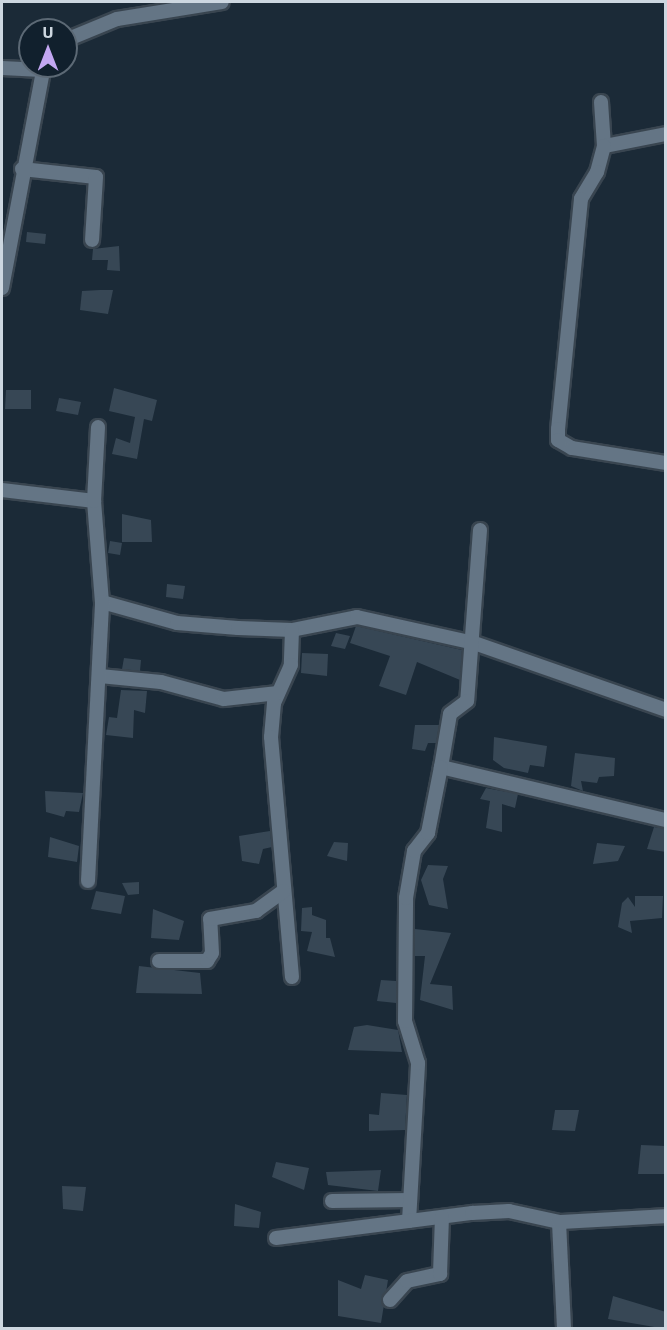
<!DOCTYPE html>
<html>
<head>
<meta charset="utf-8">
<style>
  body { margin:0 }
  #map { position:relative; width:667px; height:1330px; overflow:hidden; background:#1b2a37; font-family:"Exo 2",sans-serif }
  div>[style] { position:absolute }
  .building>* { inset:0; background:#374755 }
  .roads { filter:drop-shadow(2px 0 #394550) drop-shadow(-2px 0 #394550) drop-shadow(0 2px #394550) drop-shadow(0 -2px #394550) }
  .minor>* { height:14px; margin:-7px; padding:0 7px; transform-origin:7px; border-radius:7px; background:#647585 }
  span { translate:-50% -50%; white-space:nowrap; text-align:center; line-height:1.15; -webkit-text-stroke:4.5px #11202d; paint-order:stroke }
  .frame { position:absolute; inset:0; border:3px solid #cdd7e0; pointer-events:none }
  .north { position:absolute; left:18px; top:18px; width:60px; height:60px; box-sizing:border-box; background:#11202d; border:2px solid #5c6975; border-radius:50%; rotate:0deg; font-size:16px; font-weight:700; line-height:24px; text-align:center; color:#cdd7e0 }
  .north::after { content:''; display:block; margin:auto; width:21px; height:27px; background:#c3a7f2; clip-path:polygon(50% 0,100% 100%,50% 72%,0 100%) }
</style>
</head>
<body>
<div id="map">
  <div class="building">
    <div style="clip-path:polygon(27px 232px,46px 234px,45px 244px,26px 242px)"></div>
    <div style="clip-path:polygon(119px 246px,120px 271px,107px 270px,108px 260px,92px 260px,93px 249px)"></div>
    <div style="clip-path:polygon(100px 290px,113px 290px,108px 314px,80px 310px,82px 291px)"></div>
    <div style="clip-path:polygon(114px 388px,157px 400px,152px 421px,144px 419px,137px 459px,112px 454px,116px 438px,130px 443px,135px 417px,109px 411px)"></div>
    <div style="clip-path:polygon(6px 390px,31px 390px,31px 409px,5px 409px)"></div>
    <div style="clip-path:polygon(59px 398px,81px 402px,78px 415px,56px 411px)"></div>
    <div style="clip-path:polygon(122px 514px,151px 520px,152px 542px,122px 542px)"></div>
    <div style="clip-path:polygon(110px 541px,122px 543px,120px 555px,108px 553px)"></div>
    <div style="clip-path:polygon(167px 584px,185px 586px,183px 599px,166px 597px)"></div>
    <div style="clip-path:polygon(356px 626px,462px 650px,460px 680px,417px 662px,406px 695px,379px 686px,390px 656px,350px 643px)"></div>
    <div style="clip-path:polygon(336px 633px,350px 636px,345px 649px,331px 646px)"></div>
    <div style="clip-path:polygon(302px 653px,328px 654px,327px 676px,301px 673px)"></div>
    <div style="clip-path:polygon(124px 658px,141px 660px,140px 671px,122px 669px)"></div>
    <div style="clip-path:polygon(121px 690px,147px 691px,145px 713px,134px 710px,133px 738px,106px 735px,109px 717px,117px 718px)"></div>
    <div style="clip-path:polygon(415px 725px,439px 725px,436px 743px,428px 743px,425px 751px,412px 749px)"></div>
    <div style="clip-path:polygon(494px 737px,547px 746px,544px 767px,530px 765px,528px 773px,504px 768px,493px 760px)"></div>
    <div style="clip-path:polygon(575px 753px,615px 758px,614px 776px,599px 777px,597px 783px,581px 781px,583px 791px,571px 786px)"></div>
    <div style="clip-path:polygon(486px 788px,518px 794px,515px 808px,502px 804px,502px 832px,486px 828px,490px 801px,480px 799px)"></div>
    <div style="clip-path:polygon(45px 791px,83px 793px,79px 812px,66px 811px,64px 817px,46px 812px)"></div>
    <div style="clip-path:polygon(654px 827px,666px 829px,666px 852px,647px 849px)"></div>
    <div style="clip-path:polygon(270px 831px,272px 847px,263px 849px,259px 864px,242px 861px,239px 836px)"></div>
    <div style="clip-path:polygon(50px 837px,79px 846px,77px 862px,48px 857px)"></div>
    <div style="clip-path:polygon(334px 842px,348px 843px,347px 861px,327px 856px)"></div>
    <div style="clip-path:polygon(597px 843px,625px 846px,618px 861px,593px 864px)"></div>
    <div style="clip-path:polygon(428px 865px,448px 866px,443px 879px,448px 909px,429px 905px,421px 880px)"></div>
    <div style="clip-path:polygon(139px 882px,139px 894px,128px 895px,122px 883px)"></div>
    <div style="clip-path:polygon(96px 891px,125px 896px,121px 914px,91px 909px)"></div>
    <div style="clip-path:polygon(635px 896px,663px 896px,662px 918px,630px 921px,632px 933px,618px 927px,622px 903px,628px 897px,635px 907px)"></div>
    <div style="clip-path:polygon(312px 907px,312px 915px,326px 920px,326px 938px,330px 938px,335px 957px,307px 951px,312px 932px,301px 931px,302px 908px)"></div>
    <div style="clip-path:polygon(153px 909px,184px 921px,179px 940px,151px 938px)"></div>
    <div style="clip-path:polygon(415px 929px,451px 933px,430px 984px,452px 986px,453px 1010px,420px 1000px,425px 956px,415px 956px)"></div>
    <div style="clip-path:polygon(139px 966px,200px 973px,202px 994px,136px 993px)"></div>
    <div style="clip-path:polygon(381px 980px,396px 981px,396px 1003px,377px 1001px)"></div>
    <div style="clip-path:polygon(367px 1025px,398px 1030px,402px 1052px,348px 1050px,354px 1027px)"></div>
    <div style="clip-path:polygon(381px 1093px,407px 1095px,405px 1130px,369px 1131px,369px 1114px,379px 1115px)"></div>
    <div style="clip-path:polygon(555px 1110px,579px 1110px,575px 1131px,552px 1130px)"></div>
    <div style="clip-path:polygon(641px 1145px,666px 1146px,666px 1174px,638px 1174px)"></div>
    <div style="clip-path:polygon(276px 1162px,309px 1168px,304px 1190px,272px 1177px)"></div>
    <div style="clip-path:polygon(381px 1170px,378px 1191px,328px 1185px,326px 1172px)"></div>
    <div style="clip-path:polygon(62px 1186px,86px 1187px,83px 1211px,63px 1209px)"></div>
    <div style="clip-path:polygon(235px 1204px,261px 1212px,259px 1228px,234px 1226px)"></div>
    <div style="clip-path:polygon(365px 1275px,388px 1280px,381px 1323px,338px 1316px,338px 1280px,361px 1289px)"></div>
    <div style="clip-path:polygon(613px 1296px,666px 1312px,666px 1329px,608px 1319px)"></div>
  </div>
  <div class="roads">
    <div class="minor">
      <div style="left:66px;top:40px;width:55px;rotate:-22.4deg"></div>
      <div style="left:117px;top:19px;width:106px;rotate:-9.2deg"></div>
      <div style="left:2px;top:68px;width:40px;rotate:2.9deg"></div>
      <div style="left:601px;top:102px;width:44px;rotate:86.1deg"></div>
      <div style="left:666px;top:134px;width:63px;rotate:169deg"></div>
      <div style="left:604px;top:146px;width:27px;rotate:105deg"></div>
      <div style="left:597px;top:172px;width:31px;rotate:121deg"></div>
      <div style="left:581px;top:199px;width:231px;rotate:95.7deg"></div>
      <div style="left:558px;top:429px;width:11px;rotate:90deg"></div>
      <div style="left:558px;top:440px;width:16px;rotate:30deg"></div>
      <div style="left:572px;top:448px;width:95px;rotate:9.1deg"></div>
      <div style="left:22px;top:169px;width:74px;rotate:6.2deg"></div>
      <div style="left:96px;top:177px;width:63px;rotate:93.6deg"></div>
      <div style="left:2px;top:288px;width:226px;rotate:-79.3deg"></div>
      <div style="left:2px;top:490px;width:93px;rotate:6.8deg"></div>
      <div style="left:94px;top:501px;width:101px;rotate:85.5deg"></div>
      <div style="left:102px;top:602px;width:78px;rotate:15.6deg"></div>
      <div style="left:177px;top:623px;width:61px;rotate:4.7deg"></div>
      <div style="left:238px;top:628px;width:54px;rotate:2.1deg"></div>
      <div style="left:292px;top:630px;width:66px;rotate:-11.3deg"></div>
      <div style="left:357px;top:617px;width:120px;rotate:12.5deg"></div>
      <div style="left:474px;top:643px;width:203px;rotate:19.2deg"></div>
      <div style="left:94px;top:501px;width:74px;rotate:-86.9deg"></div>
      <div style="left:480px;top:530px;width:171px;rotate:94.3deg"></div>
      <div style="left:467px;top:701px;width:21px;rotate:143deg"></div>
      <div style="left:450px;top:714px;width:54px;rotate:99.6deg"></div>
      <div style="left:441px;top:767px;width:231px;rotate:13.3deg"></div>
      <div style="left:292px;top:630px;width:35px;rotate:92deg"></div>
      <div style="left:291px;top:665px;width:42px;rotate:114.1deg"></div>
      <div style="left:274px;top:703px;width:34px;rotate:95deg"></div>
      <div style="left:271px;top:737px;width:241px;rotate:85deg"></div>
      <div style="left:100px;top:676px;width:61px;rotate:5.6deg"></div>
      <div style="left:161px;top:682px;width:65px;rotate:15.1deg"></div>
      <div style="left:224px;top:699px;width:54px;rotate:-6.3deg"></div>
      <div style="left:88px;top:881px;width:279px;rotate:-87.1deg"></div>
      <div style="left:159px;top:961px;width:48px"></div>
      <div style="left:207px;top:961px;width:9px;rotate:-58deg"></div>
      <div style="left:212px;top:953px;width:34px;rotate:-93deg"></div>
      <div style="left:210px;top:919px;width:47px;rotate:-9.9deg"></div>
      <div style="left:256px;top:911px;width:34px;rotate:-36deg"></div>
      <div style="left:332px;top:1201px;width:78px;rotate:-0.7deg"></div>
      <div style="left:409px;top:1221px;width:158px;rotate:-86.7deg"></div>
      <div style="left:418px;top:1063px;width:44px;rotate:-107.2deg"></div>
      <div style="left:405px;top:1021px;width:123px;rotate:-89.5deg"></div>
      <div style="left:406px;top:898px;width:48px;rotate:-80.3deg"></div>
      <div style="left:414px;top:851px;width:23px;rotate:-52deg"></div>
      <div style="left:428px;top:833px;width:67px;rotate:-78.9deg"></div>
      <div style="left:276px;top:1238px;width:198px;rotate:-7.3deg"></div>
      <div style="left:472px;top:1213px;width:37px;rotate:-3deg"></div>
      <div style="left:509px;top:1211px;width:51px;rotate:12.4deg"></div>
      <div style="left:390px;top:1300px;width:25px;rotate:-48deg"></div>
      <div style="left:407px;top:1281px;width:34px;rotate:-12deg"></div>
      <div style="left:440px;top:1274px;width:57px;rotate:-88deg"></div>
      <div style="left:564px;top:1328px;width:106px;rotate:-92.7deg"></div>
      <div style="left:559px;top:1222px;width:107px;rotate:-3.2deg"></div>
    </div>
  </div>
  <div class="frame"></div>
  <div class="north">U</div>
</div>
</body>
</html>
